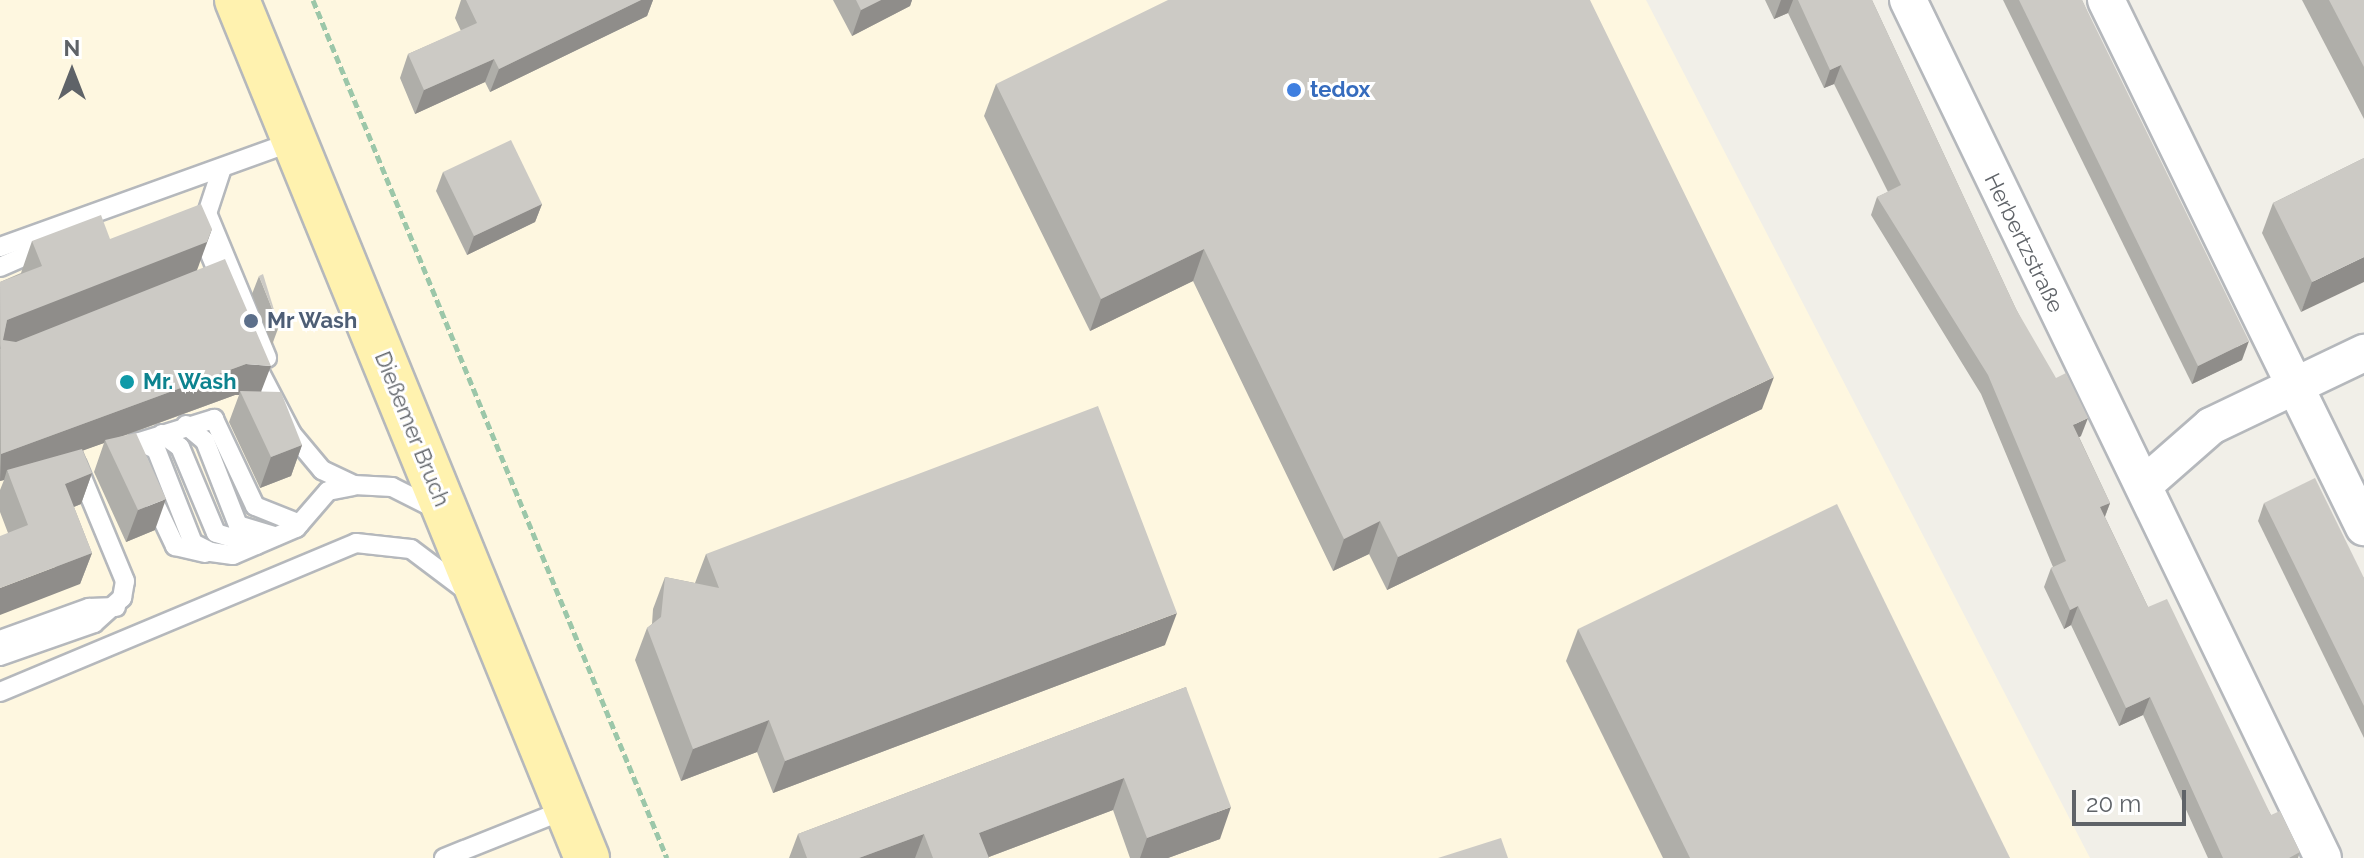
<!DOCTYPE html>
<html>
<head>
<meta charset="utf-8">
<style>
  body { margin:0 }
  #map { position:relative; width:2364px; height:858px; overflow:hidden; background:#f1efe8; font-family:Raleway,sans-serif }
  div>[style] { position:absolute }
  .commercial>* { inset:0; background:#fef7e0 }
  .path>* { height:5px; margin-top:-2.5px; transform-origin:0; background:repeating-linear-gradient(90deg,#9cc7a9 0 8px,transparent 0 12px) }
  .roads { filter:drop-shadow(2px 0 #b5b8bc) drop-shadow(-2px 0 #b5b8bc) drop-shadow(0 2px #b5b8bc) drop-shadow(0 -2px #b5b8bc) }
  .lane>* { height:18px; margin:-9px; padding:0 9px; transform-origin:9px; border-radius:9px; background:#fff }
  .street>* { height:36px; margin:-18px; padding:0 18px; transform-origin:18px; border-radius:18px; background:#fff }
  .primary>* { height:44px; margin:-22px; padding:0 22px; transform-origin:22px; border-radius:22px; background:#fff2af }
  .wall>* { inset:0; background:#afaea9 }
  .shaded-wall>* { inset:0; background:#8f8d8a }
  .building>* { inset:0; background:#cccac5 }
  .dots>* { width:22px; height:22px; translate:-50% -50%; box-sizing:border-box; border:4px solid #fff; border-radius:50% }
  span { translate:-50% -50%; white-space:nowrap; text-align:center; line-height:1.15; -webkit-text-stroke:6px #fff; paint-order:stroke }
  .shop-label { font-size:22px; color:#366cbe; font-weight:700 }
  .left { translate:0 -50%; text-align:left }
  .street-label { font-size:22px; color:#5f6368 }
  .service-label { font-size:22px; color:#4e5e75; font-weight:700 }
  .culture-label { font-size:22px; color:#0d838f; font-weight:700 }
  .north { position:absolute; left:32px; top:32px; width:80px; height:80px; -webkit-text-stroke:6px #fff; paint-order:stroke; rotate:0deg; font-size:22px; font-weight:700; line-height:32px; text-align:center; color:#5f6368 }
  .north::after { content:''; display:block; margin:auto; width:28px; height:36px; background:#5f6368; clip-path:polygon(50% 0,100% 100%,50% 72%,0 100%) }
  .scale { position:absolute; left:2072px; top:790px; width:114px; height:36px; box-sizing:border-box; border:4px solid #5f6368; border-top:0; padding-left:10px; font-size:24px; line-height:28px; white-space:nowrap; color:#5f6368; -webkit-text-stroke:6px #fff; paint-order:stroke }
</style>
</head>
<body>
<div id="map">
  <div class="commercial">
    <div style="clip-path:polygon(0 0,1646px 0,2090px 858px,0 858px)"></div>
  </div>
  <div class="path">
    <div style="left:313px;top:0;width:928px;rotate:67.58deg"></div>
  </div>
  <div class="roads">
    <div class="lane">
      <div style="left:222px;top:168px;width:67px;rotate:108.2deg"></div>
      <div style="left:201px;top:232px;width:57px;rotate:67.5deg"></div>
      <div style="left:207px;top:213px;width:157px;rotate:67.5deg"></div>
      <div style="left:0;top:247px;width:313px;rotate:-19.8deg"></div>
      <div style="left:0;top:267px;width:50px;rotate:-23.5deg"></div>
      <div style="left:254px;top:361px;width:82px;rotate:62.5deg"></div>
      <div style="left:292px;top:434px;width:47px;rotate:50.2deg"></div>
      <div style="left:322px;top:470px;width:35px;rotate:25deg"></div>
      <div style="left:354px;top:485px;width:38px;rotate:3deg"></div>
      <div style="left:392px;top:487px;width:51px;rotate:26.6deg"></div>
      <div style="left:186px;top:425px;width:25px;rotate:40deg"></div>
      <div style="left:205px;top:441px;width:90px;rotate:68.6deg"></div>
      <div style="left:238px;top:525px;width:39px;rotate:17deg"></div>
      <div style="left:162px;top:434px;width:22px;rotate:36deg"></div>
      <div style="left:180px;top:447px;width:93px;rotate:67.3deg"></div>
      <div style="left:216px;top:533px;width:42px;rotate:16.7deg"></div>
      <div style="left:140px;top:442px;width:17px;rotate:24deg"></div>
      <div style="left:156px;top:449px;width:101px;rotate:68.5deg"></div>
      <div style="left:193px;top:543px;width:20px;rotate:27deg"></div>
      <div style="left:211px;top:552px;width:22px;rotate:8deg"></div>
      <div style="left:233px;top:555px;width:69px;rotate:-23.2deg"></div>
      <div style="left:296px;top:528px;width:49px;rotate:-49.1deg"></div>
      <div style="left:328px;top:491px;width:25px;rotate:-11deg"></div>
      <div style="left:136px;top:443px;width:82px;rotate:-17.1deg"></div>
      <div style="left:214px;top:419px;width:96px;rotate:64.8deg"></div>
      <div style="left:255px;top:506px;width:48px;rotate:21.8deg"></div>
      <div style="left:150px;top:493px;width:59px;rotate:64.7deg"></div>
      <div style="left:175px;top:546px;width:31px;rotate:13deg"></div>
      <div style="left:0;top:640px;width:95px;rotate:-19.8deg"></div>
      <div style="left:89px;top:608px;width:27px;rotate:-2deg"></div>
      <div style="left:0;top:656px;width:100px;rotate:-19.3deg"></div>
      <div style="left:94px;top:623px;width:38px;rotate:-42deg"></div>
      <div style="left:122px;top:598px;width:17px;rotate:-80deg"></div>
      <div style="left:125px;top:581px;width:126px;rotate:-112.5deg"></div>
      <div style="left:0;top:692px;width:386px;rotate:-22.7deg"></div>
      <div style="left:356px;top:543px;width:55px;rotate:6.2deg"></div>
      <div style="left:411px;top:549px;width:66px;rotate:37deg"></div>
      <div style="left:444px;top:858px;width:132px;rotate:-21.7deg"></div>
    </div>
    <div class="street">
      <div style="left:1908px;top:0;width:953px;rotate:64.19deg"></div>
      <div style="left:2106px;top:0;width:587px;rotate:63.92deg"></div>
      <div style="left:2145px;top:484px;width:88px;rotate:-41.3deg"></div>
      <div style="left:2211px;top:426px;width:170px;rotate:-25.5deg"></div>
    </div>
    <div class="primary">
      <div style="left:237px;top:0;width:927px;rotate:67.81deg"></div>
    </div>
  </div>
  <div class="wall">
    <div style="clip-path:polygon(461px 0,653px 0,647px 16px,490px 92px,485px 82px,415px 114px,400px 78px,408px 54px,461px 31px,455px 18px)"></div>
    <div style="clip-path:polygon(833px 0,912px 0,910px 6px,852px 36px)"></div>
    <div style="clip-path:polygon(1765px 0,1872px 0,2016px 309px,2081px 436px,2079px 437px,2110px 503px,2105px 517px,2148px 607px,2271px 815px,2300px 852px,2298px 858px,2208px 858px,2143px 715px,2119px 726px,2071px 625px,2064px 629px,2044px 587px,2051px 568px,2053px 567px,1981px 394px,1871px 215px,1877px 197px,1888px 192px,1834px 84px,1824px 88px,1788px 13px,1774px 19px)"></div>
    <div style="clip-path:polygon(2003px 0,2082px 0,2242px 360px,2192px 384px)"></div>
    <div style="clip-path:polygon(2302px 0,2364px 0,2364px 119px)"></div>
    <div style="clip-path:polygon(996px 84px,1762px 409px,1387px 590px,1369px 554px,1333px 571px,1193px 281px,1090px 331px,984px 116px)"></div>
    <div style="clip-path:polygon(2364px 158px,2301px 312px,2262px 233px,2273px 203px)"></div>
    <div style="clip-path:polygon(443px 172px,542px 204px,535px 222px,467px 255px,436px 191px)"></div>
    <div style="clip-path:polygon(110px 239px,197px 270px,261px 391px,302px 445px,291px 476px,260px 488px,229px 422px,239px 395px,235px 395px,121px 437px,155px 530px,126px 542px,94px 472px,104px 443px,83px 450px,92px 473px,81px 504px,74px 507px,92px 553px,80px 584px,8px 533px,0 512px,0 490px,4px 480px,0 481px,0 282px,21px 273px,32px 241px)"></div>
    <div style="clip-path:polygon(259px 276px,279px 326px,272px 345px,252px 294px)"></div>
    <div style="clip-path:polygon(2264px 503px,2364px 578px,2364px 738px,2258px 521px)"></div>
    <div style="clip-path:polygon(706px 554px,1165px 645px,773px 793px,757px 752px,681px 781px,635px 660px,647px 628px,652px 624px,653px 609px,665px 577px,695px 583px)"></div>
    <div style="clip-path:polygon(1578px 629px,2010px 858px,1663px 858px,1566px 661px)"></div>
    <div style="clip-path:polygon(1186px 687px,1220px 839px,1168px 858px,1130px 858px,1113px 810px,989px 857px,989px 858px,789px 858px,798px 834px)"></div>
  </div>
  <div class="shaded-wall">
    <div style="clip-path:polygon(641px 0,653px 0,647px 16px,490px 92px,499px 69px)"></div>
    <div style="clip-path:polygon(881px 0,912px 0,910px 6px,852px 36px,861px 10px)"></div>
    <div style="clip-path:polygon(1781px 0,1793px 0,1788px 13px,1774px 19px)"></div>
    <div style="clip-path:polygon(494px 59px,485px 82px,415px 114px,424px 90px)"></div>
    <div style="clip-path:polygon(1841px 65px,1834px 84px,1824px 88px,1830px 70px)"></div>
    <div style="clip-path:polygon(542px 204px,535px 222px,467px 255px,474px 236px)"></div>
    <div style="clip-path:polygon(212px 229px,196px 273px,0 349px,7px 320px)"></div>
    <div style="clip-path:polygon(1204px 249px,1193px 281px,1090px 331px,1101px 299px)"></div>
    <div style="clip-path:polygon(2364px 257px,2364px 282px,2301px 312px,2312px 282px)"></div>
    <div style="clip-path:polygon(2249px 341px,2242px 360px,2192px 384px,2198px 366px)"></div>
    <div style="clip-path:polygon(246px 364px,271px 366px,259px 397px,240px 391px,239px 395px,235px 395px,106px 442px,105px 440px,104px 443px,10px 477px,7px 470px,4px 480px,0 481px,1px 454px)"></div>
    <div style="clip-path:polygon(1774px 377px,1762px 409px,1387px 590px,1398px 557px)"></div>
    <div style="clip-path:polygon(2088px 418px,2081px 436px,2067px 444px,2073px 425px)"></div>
    <div style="clip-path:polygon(302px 445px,291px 476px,260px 488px,271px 457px)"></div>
    <div style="clip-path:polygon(92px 473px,81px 504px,53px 515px,65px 484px)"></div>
    <div style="clip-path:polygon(166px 499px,155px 530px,126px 542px,138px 510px)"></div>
    <div style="clip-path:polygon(2110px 503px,2103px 521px,2100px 507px)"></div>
    <div style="clip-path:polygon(1380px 521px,1369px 554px,1333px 571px,1344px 539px)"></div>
    <div style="clip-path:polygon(92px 553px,80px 584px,0 615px,0 588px)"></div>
    <div style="clip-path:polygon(2078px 606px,2071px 625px,2064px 629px,2070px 610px)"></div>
    <div style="clip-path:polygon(1177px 613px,1165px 645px,773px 793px,785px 761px)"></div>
    <div style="clip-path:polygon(2150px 697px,2143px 715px,2119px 726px,2126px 708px)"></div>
    <div style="clip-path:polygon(769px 720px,757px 752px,681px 781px,693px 749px)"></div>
    <div style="clip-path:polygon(1124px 778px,1113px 810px,986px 858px,979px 833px)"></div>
    <div style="clip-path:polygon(1231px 807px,1220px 839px,1168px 858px,1140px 858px,1147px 838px)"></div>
    <div style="clip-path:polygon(924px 834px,915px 858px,859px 858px)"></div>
  </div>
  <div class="building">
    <div style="clip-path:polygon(466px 0,641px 0,499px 69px,494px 59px,424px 90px,408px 54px,477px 23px)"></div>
    <div style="clip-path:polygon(856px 0,881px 0,861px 10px)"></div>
    <div style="clip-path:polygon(1168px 0,1590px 0,1774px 377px,1398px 557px,1380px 521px,1344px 539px,1204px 249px,1101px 299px,996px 84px)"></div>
    <div style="clip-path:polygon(1798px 0,1872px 0,2016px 309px,2056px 378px,2066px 373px,2088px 418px,2073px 425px,2110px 503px,2100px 507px,2148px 607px,2167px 599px,2271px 815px,2280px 811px,2300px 852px,2289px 858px,2223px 858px,2150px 697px,2126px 708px,2078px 606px,2070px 610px,2051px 568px,2066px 561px,1988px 375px,1877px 197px,1901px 185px,1841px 65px,1830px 70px)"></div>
    <div style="clip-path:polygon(2019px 0,2082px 0,2249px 341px,2198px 366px)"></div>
    <div style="clip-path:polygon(2329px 0,2364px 0,2364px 67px)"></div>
    <div style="clip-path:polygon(511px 140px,542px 204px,474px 236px,443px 172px)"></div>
    <div style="clip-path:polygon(2364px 158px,2364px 257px,2312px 282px,2273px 203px)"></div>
    <div style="clip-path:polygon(201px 204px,212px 229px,207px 242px,7px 320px,3px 340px,16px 342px,225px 259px,271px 366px,246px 364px,1px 454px,0 282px,42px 266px,32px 241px,101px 215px,110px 239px)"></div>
    <div style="clip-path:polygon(263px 274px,279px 326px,259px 276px)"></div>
    <div style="clip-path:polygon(240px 391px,281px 392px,302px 445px,271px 457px)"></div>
    <div style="clip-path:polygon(1098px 406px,1177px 613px,785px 761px,769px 720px,693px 749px,647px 628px,661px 617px,665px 577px,719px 588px,706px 554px)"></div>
    <div style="clip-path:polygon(136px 433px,166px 499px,138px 510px,105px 440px)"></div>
    <div style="clip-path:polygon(82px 449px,92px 473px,65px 484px,92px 553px,0 588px,0 536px,28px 525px,7px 470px)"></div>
    <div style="clip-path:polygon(2315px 478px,2364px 578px,2364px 706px,2264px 503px)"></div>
    <div style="clip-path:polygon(1837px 504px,2010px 858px,1690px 858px,1578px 629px)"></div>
    <div style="clip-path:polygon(1186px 687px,1231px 807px,1147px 838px,1124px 778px,979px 833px,989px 858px,933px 858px,924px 834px,859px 858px,807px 858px,798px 834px)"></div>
    <div style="clip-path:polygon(1501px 838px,1508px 858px,1438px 858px)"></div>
  </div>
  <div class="dots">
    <div style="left:1294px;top:90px;background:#3f7fe0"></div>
    <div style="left:251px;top:321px;background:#5c6f8a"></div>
    <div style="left:127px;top:382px;background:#0f9aa8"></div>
  </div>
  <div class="shop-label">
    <span class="left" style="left:1310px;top:90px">tedox</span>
  </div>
  <div class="street-label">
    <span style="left:2024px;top:243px;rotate:64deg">Herbertzstraße</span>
    <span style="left:412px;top:429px;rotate:68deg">Dießemer Bruch</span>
  </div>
  <div class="service-label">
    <span class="left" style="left:267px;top:321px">Mr Wash</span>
  </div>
  <div class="culture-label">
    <span class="left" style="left:143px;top:382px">Mr. Wash</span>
  </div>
  <div class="north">N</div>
  <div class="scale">20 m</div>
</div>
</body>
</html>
